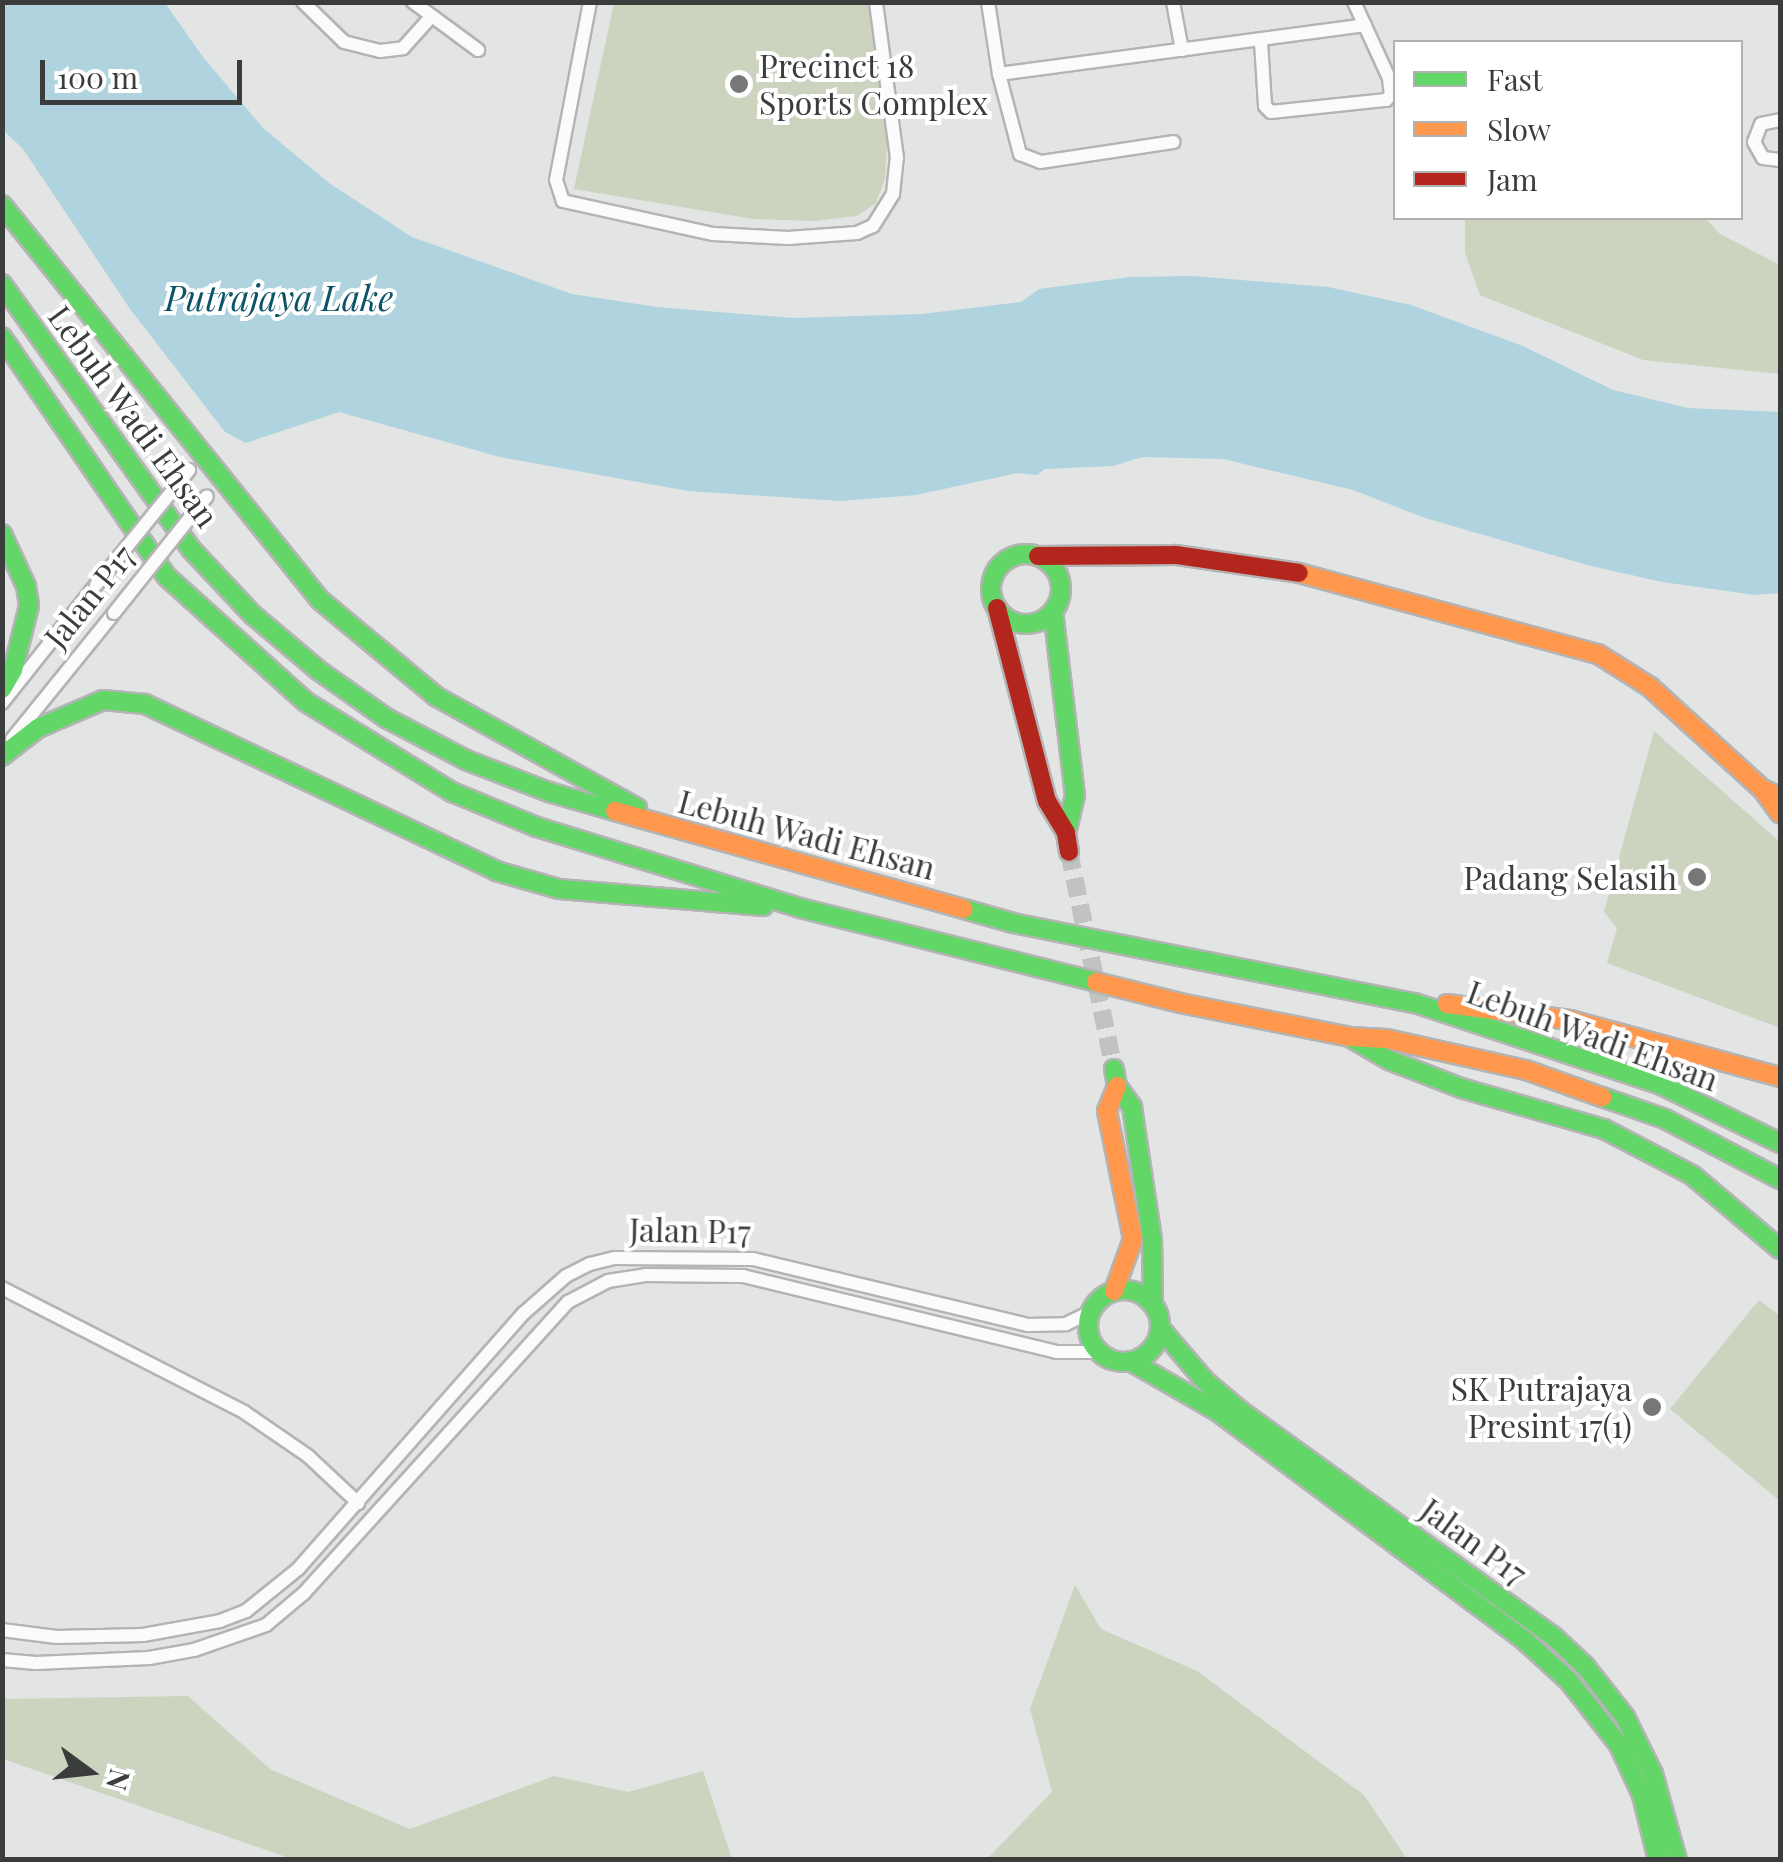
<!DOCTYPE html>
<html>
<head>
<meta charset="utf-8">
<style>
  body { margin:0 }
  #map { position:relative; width:1783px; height:1862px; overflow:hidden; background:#e3e4e4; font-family:"Playfair Display",serif }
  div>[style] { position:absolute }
  .green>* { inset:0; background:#ccd4bf }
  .water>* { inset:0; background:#afd4e0 }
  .secondary-tunnel>* { height:18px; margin-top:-9px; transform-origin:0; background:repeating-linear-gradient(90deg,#c1c2c2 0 18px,transparent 0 27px) }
  .roads { filter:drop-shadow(2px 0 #b4b4b4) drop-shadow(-2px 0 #b4b4b4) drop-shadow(0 2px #b4b4b4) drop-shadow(0 -2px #b4b4b4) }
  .street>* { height:12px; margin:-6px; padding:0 6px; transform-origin:6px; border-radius:6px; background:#fbfbfb }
  .fast>* { height:18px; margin:-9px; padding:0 9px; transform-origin:9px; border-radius:9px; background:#63d668 }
  .fast>.ring { margin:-9px; padding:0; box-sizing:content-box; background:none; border:18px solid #63d668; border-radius:50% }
  .slow>* { height:18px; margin:-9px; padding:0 9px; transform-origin:9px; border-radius:9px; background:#ff974d }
  .jam>* { height:18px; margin:-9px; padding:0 9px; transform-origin:9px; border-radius:9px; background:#b3261e }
  .bridges { filter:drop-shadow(2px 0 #b4b4b4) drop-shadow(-2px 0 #b4b4b4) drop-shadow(0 2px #b4b4b4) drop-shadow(0 -2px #b4b4b4) }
  .street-bridge>* { height:12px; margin:-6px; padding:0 6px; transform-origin:6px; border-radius:6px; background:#fbfbfb }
  .dots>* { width:28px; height:28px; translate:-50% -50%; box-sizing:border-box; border:5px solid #fff; border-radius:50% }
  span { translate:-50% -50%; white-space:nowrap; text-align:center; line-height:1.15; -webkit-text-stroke:8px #fff; paint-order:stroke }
  .poi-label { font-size:32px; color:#3b3c3c }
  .left { translate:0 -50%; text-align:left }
  .right { translate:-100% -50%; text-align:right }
  .street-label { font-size:32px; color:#3b3c3c }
  .water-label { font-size:35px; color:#0b5367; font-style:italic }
  .frame { position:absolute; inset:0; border:5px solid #3b3c3c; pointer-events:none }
  .legend { position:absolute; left:1393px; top:40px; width:350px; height:180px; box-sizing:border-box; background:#fff; border:2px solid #b1b1b1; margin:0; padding:12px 18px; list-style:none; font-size:30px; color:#3b3c3c }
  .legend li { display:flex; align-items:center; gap:20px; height:50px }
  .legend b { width:50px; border:2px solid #b1b1b1 }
  .north { position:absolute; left:40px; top:1722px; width:100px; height:100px; -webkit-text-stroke:8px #fff; paint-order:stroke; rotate:105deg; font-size:28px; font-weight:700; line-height:40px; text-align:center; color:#3b3c3c }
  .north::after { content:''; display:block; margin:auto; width:35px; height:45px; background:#3b3c3c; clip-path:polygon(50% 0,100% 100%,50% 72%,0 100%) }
  .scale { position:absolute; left:40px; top:60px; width:202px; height:45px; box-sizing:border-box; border:5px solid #3b3c3c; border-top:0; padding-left:12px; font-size:30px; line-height:35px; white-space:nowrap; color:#3b3c3c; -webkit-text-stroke:8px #fff; paint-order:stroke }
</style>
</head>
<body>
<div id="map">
  <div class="green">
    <div style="clip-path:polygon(614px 3px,873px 3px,887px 144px,885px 179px,876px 203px,857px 216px,814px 221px,753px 219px,574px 189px)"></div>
    <div style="clip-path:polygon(1465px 218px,1705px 218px,1720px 234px,1780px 265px,1780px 374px,1643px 360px,1480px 295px,1465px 253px)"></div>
    <div style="clip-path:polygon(1654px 731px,1780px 842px,1780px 1028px,1607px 963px,1617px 928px,1604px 912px)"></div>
    <div style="clip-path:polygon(1759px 1300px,1780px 1316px,1780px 1501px,1670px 1409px)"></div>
    <div style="clip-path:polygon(1075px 1585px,1101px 1629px,1197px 1671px,1364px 1795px,1407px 1859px,987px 1859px,1052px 1792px,1030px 1709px)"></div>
    <div style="clip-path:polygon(188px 1696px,270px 1769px,410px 1829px,554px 1776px,628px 1792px,703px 1771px,732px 1859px,292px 1859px,3px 1759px,3px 1699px)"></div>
  </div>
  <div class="water">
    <div style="clip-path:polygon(2px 3px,165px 3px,203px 57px,263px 128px,329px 183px,412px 237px,572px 294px,657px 307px,793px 318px,922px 314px,1021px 302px,1039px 289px,1130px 277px,1192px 276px,1328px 287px,1411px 305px,1523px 346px,1613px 390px,1688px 408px,1780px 412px,1780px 593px,1755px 595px,1662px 582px,1587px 565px,1425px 518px,1353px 490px,1223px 459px,1142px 457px,1113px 466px,1045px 469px,1037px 475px,1018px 473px,916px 495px,840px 501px,688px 491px,500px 457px,339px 412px,246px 443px,225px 432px,130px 309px,23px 149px,3px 130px)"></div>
  </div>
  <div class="secondary-tunnel">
    <div style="left:1069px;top:852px;width:222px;rotate:78.3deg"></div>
  </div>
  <div class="roads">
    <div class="street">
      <div style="left:303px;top:2px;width:57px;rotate:44.3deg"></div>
      <div style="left:344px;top:42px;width:37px;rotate:14deg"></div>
      <div style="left:380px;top:51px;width:23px;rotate:-7deg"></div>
      <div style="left:403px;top:48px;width:42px;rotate:-47.9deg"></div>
      <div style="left:413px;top:2px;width:81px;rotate:36.4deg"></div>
      <div style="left:590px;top:2px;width:181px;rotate:100.8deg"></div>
      <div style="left:556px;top:180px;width:22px;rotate:72deg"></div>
      <div style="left:563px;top:201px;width:154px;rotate:12.4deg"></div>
      <div style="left:713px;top:234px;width:75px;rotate:3.1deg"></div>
      <div style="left:788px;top:238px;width:69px;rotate:-4.1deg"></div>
      <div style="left:857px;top:233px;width:17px;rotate:-24deg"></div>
      <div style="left:873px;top:226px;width:38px;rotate:-58deg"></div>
      <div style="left:893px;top:194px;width:36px;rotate:-84deg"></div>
      <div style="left:897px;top:158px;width:157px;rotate:-97.7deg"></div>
      <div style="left:988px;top:2px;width:73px;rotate:81.3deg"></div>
      <div style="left:999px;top:74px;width:83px;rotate:75.3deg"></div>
      <div style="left:1020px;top:154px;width:22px;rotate:21deg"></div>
      <div style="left:1041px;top:162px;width:134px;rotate:-8.6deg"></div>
      <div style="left:1173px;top:2px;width:49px;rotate:79.4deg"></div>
      <div style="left:1261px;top:42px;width:64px;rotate:86.4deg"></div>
      <div style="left:1265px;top:106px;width:8px;rotate:45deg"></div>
      <div style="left:1271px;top:112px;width:116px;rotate:-6deg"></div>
      <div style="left:1386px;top:100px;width:7px;rotate:-45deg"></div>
      <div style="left:1391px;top:95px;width:17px;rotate:-97deg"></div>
      <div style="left:1389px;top:78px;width:84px;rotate:-114.7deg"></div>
      <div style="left:999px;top:74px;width:369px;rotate:-7.6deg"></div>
      <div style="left:1780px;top:120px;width:19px;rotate:168deg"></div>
      <div style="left:1761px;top:124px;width:19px;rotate:111deg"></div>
      <div style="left:1754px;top:142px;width:18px;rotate:61deg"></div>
      <div style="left:1763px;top:158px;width:17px;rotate:7deg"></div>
      <div style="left:2px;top:703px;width:151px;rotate:-51.5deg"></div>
      <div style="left:12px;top:739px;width:162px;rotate:-51deg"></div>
      <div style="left:2px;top:1288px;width:272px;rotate:27.1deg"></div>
      <div style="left:244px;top:1412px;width:78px;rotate:34.5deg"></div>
      <div style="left:308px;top:1456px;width:69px;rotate:43.2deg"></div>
      <div style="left:2px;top:1630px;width:55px;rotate:7.3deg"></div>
      <div style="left:57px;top:1637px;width:86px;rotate:-1.3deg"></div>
      <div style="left:143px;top:1635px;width:78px;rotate:-10.3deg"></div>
      <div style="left:220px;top:1621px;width:28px;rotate:-21deg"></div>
      <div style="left:246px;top:1611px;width:67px;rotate:-38.9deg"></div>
      <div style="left:298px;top:1569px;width:341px;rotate:-48.6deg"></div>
      <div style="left:524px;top:1313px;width:56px;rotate:-41.4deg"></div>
      <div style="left:566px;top:1276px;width:27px;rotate:-27deg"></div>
      <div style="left:590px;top:1264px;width:25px;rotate:-14deg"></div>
      <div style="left:614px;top:1258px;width:139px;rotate:0.4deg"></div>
      <div style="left:753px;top:1259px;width:282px;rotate:13.5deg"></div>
      <div style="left:1027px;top:1325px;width:39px;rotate:-1deg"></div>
      <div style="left:1066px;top:1324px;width:28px;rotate:-26deg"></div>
      <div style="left:2px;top:1660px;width:34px;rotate:5deg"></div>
      <div style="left:36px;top:1663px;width:113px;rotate:-2.5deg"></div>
      <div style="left:149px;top:1658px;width:46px;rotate:-10.1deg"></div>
      <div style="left:194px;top:1650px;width:76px;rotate:-19.1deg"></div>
      <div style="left:266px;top:1625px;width:50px;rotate:-40.1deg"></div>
      <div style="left:304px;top:1593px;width:393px;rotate:-47.8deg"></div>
      <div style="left:568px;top:1302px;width:45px;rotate:-27.7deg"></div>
      <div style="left:608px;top:1281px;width:38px;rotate:-9deg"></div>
      <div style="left:646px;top:1275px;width:97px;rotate:0.6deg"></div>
      <div style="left:743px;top:1276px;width:322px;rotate:13.6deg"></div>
      <div style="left:1056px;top:1352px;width:43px"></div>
    </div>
    <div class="fast">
      <div style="left:2px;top:205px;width:507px;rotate:51.16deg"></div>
      <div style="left:320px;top:600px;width:152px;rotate:39.7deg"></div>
      <div style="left:437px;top:697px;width:229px;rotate:29deg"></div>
      <div style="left:2px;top:284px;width:324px;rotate:54.5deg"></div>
      <div style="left:190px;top:548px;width:92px;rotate:46.8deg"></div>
      <div style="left:253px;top:615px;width:85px;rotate:40.2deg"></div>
      <div style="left:318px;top:670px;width:83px;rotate:35.2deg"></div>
      <div style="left:386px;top:718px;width:90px;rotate:27.7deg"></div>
      <div style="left:466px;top:760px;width:89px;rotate:21.1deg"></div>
      <div style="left:549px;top:792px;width:69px;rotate:16.1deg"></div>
      <div style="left:2px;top:337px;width:290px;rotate:55.5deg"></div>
      <div style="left:166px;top:576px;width:188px;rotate:42deg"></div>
      <div style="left:306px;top:702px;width:172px;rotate:31.7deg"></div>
      <div style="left:452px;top:792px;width:92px;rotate:22.4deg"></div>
      <div style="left:537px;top:827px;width:275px;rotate:17.1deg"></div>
      <div style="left:800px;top:908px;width:305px;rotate:14deg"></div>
      <div style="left:2px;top:534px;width:57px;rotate:65.2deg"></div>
      <div style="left:26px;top:586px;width:20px;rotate:81deg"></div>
      <div style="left:29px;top:606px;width:66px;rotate:104deg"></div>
      <div style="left:13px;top:670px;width:22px;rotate:120deg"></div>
      <div class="ring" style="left:991px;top:554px;width:52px;height:52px"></div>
      <div style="left:1053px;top:611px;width:185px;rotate:83.2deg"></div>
      <div style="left:1075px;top:795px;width:39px;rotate:103deg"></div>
      <div style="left:2px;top:756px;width:46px;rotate:-37.9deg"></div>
      <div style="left:38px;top:728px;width:71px;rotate:-23.3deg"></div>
      <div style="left:103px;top:700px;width:42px;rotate:5.4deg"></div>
      <div style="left:145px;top:704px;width:389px;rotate:25.4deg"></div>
      <div style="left:496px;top:871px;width:66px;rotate:15.9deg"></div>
      <div style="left:559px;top:889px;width:205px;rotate:4.8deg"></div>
      <div style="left:964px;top:909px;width:51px;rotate:15.9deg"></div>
      <div style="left:1013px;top:923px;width:410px;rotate:11.3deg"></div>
      <div style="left:1415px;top:1003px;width:259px;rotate:18.4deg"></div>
      <div style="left:1661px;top:1085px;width:132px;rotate:26deg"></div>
      <div style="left:1353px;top:1039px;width:42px;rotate:30.3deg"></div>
      <div style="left:1389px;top:1060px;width:77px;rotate:21.3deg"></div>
      <div style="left:1461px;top:1088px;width:149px;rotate:16deg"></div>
      <div style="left:1604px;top:1129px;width:99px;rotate:27.6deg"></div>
      <div style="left:1692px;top:1175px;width:115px;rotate:40.1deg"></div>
      <div style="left:1114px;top:1069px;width:17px;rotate:80deg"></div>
      <div style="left:1117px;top:1086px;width:26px;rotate:54deg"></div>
      <div style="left:1132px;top:1107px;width:134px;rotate:81.4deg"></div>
      <div style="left:1152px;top:1239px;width:65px;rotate:89.1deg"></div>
      <div style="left:1602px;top:1097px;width:67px;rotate:19.2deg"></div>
      <div style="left:1665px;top:1119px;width:130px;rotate:27.6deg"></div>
      <div class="ring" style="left:1088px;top:1290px;width:54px;height:54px"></div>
      <div style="left:1160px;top:1328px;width:71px;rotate:49.6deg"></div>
      <div style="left:1206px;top:1382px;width:47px;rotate:39.8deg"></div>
      <div style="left:1242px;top:1412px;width:383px;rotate:35.8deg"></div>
      <div style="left:1553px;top:1636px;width:44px;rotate:43.2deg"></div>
      <div style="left:1585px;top:1666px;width:65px;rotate:51.9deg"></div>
      <div style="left:1625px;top:1717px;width:64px;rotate:63.8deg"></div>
      <div style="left:1653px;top:1774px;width:89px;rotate:74.4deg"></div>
      <div style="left:1130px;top:1361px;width:100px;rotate:29.9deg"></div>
      <div style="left:1217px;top:1411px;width:380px;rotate:36.7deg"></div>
      <div style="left:1522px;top:1638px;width:64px;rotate:42.5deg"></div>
      <div style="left:1569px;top:1681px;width:81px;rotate:52deg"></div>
      <div style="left:1619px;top:1745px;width:55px;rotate:65.3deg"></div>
      <div style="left:1642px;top:1795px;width:67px;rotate:76.2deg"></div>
    </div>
    <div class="slow">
      <div style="left:1299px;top:573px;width:310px;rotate:15.2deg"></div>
      <div style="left:1598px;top:654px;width:62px;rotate:32.4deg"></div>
      <div style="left:1650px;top:687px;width:151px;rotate:42.3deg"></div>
      <div style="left:1762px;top:789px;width:20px;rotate:24deg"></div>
      <div style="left:1763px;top:790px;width:29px;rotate:54deg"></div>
      <div style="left:615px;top:811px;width:362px;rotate:15.7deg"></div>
      <div style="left:1096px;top:982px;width:87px;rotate:14deg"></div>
      <div style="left:1180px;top:1003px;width:173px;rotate:11.3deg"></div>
      <div style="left:1350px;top:1037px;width:37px;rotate:3deg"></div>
      <div style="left:1387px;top:1039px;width:142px;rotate:12.6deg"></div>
      <div style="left:1526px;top:1070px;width:81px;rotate:19.6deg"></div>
      <div style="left:1447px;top:1004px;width:124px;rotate:7.4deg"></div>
      <div style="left:1570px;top:1020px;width:218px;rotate:15.2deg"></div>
      <div style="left:1114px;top:1291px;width:55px;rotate:-69.9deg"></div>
      <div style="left:1133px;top:1239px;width:131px;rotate:-101.5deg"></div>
      <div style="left:1107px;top:1111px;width:27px;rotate:-68deg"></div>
    </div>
    <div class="jam">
      <div style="left:1038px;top:556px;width:138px;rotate:-0.4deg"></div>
      <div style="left:1176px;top:555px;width:124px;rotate:8.3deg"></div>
      <div style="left:997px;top:608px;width:199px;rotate:75.5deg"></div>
      <div style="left:1047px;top:801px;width:37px;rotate:59deg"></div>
      <div style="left:1066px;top:833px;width:19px;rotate:81deg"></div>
    </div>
  </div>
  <div class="bridges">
    <div class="street-bridge">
      <div style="left:96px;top:585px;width:148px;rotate:-51deg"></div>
      <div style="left:114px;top:613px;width:149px;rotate:-51.5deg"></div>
    </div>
  </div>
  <div class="dots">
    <div style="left:739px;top:84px;background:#767777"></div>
    <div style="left:1697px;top:877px;background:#767777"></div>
    <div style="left:1652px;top:1407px;background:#767777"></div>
  </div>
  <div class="poi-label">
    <span class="left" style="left:759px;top:84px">Precinct 18<br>Sports Complex</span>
    <span class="right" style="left:1677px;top:877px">Padang Selasih</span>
    <span class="right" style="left:1632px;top:1407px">SK Putrajaya<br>Presint 17(1)</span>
  </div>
  <div class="street-label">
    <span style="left:134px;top:416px;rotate:54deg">Lebuh Wadi Ehsan</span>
    <span style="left:89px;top:596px;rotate:-51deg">Jalan P17</span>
    <span style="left:807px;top:834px;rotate:15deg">Lebuh Wadi Ehsan</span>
    <span style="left:1593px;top:1035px;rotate:20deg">Lebuh Wadi Ehsan</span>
    <span style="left:690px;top:1230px;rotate:1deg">Jalan P17</span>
    <span style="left:1474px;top:1541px;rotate:36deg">Jalan P17</span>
  </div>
  <div class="water-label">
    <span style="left:279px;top:297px">Putrajaya Lake</span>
  </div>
  <div class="frame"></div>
  <ul class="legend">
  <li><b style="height:12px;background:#63d668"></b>Fast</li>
  <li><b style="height:12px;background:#ff974d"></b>Slow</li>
  <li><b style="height:12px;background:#b3261e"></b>Jam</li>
  </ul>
  <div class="north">N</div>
  <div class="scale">100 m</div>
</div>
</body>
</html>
